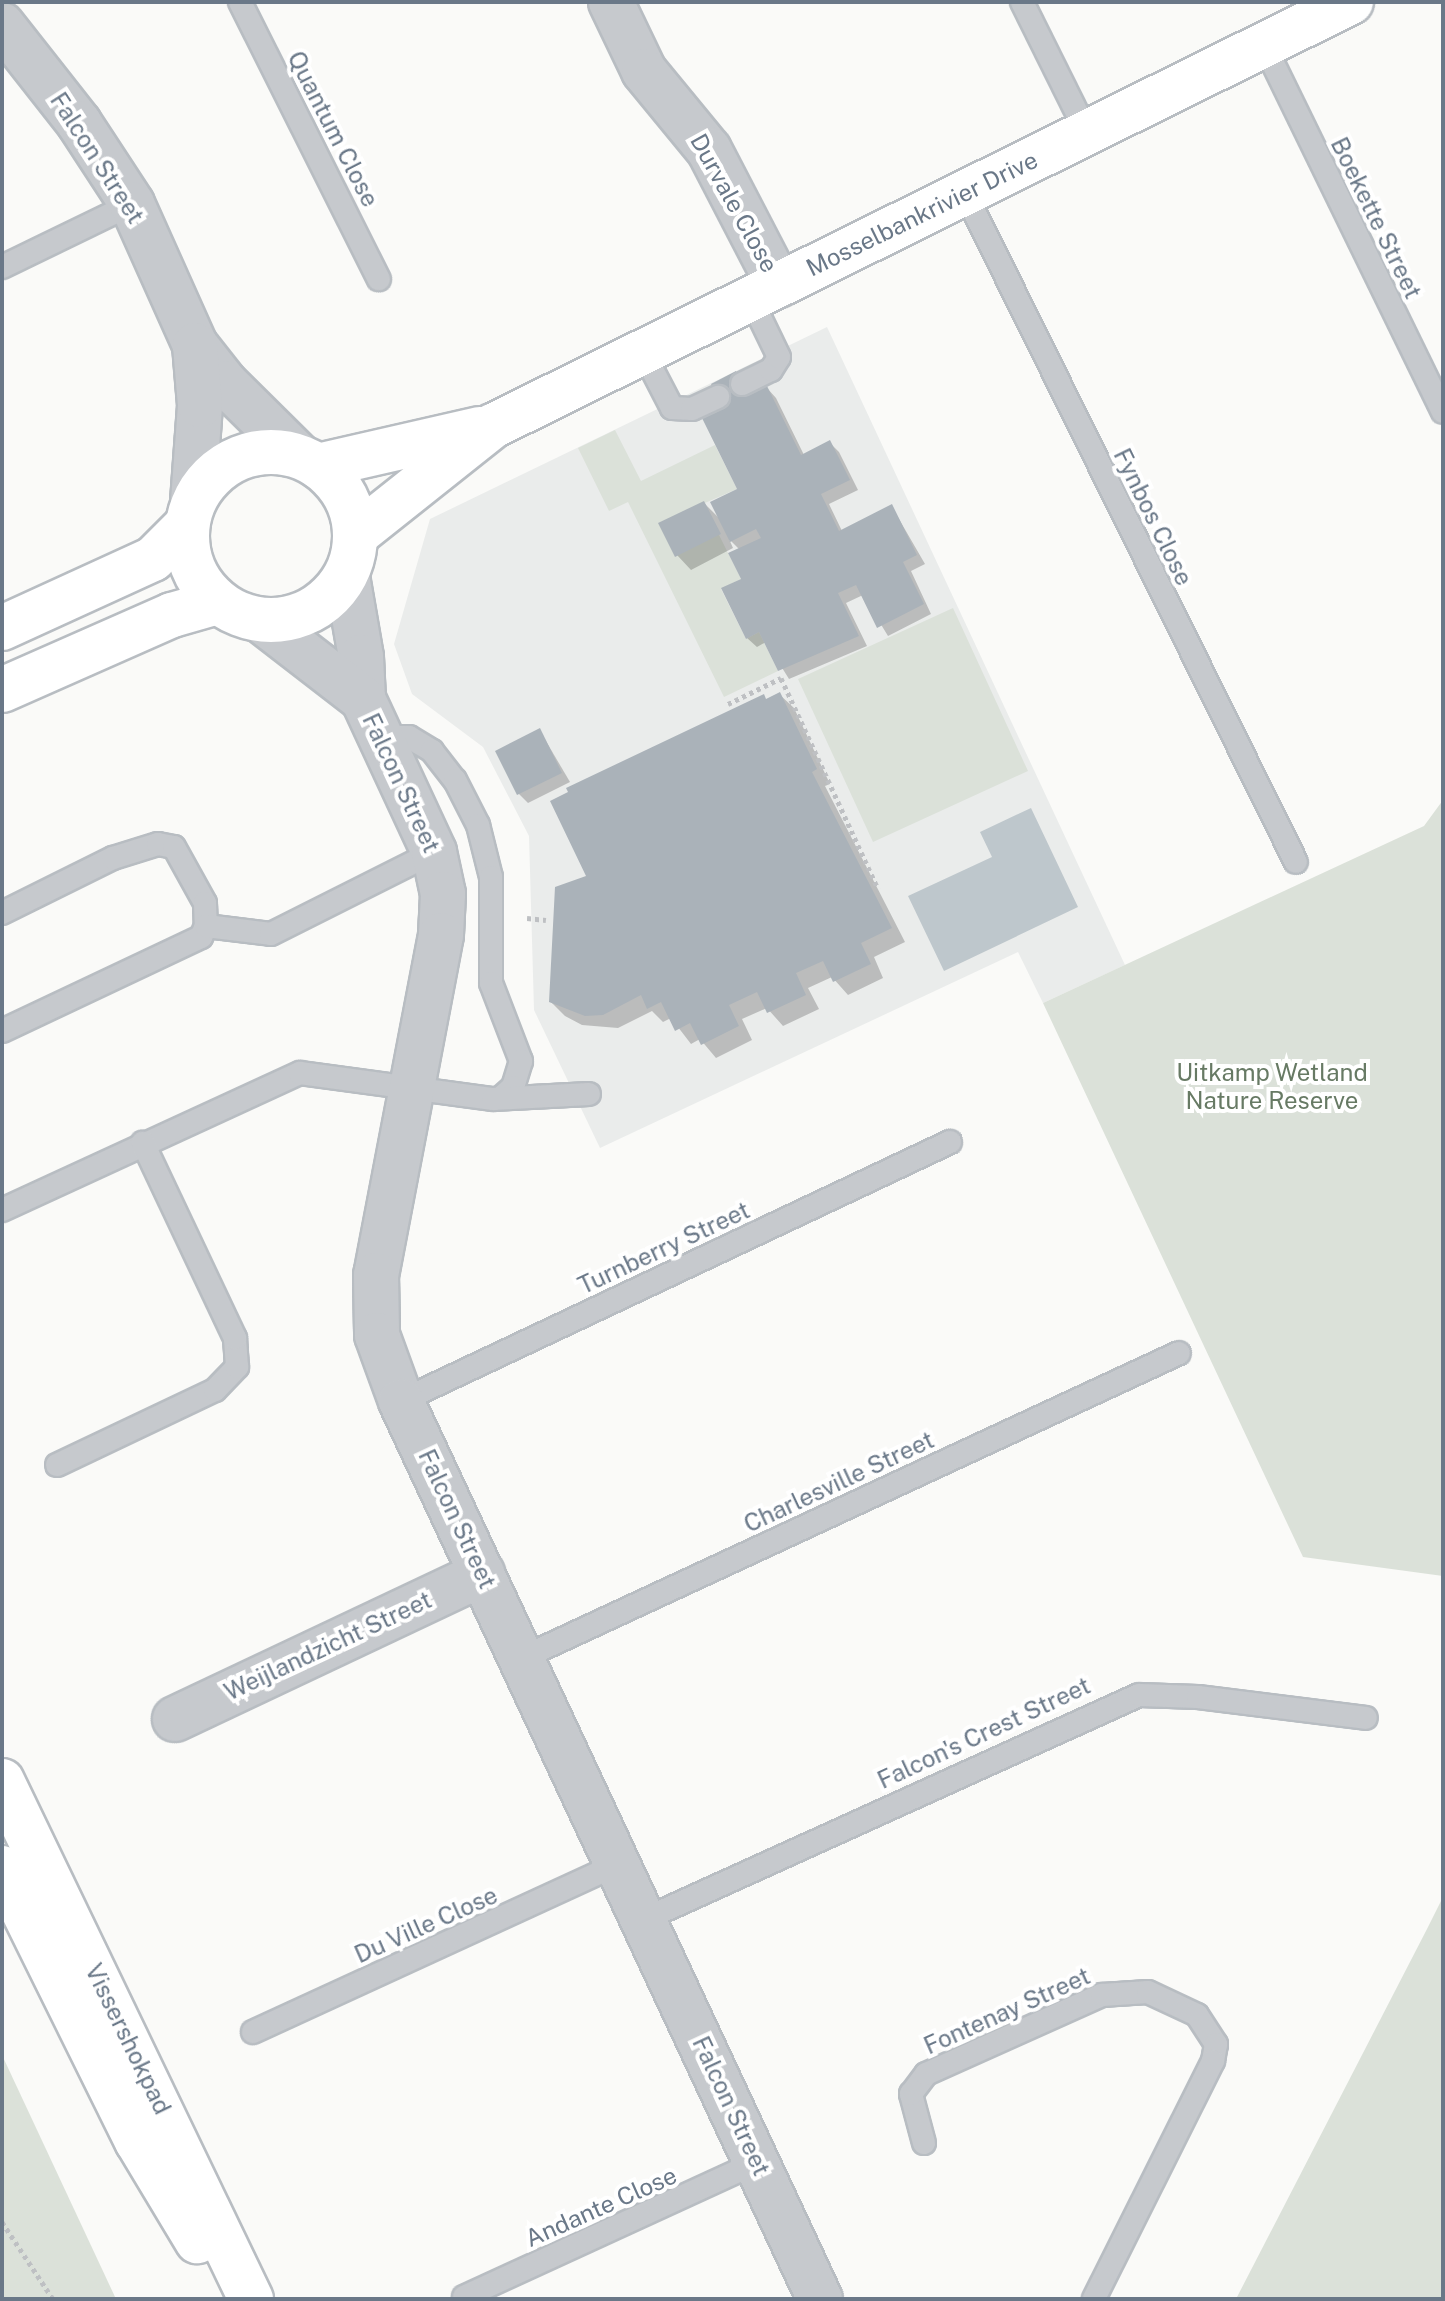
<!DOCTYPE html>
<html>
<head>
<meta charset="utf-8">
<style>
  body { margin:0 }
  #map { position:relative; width:1445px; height:2301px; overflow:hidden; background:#fafaf8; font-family:"Public Sans",sans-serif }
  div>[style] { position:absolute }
  .built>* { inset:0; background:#eaeceb }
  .green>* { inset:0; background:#dbe1d9 }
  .water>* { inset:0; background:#bec7cc }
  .shadow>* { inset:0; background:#0003 }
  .building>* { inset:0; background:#aab2b9 }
  .path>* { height:5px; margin-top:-2.5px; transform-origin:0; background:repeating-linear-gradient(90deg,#bec0c3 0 4px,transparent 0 8px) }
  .roads { filter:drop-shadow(2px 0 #b8bdc2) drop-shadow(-2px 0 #b8bdc2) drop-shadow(0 2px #b8bdc2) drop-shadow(0 -2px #b8bdc2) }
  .lane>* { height:22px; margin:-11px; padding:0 11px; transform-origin:11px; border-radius:11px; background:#c6c9cd }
  .street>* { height:44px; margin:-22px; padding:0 22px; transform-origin:22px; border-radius:22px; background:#c6c9cd }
  .secondary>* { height:44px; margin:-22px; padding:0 22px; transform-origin:22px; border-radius:22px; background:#fff }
  .secondary>.ring { margin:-22px; padding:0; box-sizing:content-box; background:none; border:44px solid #fff; border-radius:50% }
  span { translate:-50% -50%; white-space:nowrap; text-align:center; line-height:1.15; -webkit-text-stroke:8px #fff; paint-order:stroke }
  .street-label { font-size:24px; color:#6a7888 }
  .park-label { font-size:24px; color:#677a64 }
  .frame { position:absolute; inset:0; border:4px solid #6a7888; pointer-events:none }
</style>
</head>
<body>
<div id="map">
  <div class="built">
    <div style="clip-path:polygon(827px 327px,1125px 965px,1043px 1003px,1018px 952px,600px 1148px,534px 1010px,529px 836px,483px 747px,412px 694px,394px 644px,430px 519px)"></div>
  </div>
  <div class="green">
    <div style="clip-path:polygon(615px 430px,641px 481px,715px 445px,737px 489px,659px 523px,719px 535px,741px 579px,721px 589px,746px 639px,759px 632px,778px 671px,724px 697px,628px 502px,609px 511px,578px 448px)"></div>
    <div style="clip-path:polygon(953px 608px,1028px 771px,873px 842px,798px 679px)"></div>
    <div style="clip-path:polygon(1443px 800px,1443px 1576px,1303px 1557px,1043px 1003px,1424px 826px)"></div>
    <div style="clip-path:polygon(1443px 1897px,1443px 2299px,1236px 2299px,1427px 1929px)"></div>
    <div style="clip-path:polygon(2px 2055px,116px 2299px,2px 2299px)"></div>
  </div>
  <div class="water">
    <div style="clip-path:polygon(1031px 808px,1078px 907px,944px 971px,908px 896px,992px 857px,980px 832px)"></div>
  </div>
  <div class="shadow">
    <div style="clip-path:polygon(744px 383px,751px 396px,767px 388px,776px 398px,804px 455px,830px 443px,839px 452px,858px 490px,829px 504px,842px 531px,892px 507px,925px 564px,911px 571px,931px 614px,888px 636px,863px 595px,846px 603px,867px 646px,789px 679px,766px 642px,757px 647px,747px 638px,740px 550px,729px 539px,733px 548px,691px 570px,677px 555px,704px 503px,721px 520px,739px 490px,726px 409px)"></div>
    <div style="clip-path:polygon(779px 694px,794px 708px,830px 784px,825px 786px,905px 942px,874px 957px,883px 978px,848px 995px,832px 977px,808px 988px,819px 1009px,783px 1026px,767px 1008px,742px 1019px,752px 1040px,716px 1058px,700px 1039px,691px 1044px,671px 1018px,663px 1022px,652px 1011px,618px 1028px,582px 1025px,565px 1016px,551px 1002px,589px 877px,767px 701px)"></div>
    <div style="clip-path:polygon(540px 731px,570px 782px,528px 803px,519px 794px)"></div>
  </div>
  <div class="building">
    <div style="clip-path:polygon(736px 371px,747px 396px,767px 386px,801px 455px,830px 440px,850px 480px,821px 494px,839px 531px,892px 504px,917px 555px,903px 562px,924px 604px,877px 628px,856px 585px,838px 593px,859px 636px,778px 671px,759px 632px,746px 639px,721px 588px,741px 579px,728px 553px,761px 538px,756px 529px,730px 542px,710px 502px,737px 489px,702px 418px,723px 408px,711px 384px)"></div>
    <div style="clip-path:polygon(704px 501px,721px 534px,675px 557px,658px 523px)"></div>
    <div style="clip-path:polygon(780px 692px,817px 769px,812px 772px,892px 928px,861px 943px,871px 964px,833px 982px,823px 961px,796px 973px,806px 995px,767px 1013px,757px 992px,729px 1005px,739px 1026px,701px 1045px,690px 1023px,675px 1031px,661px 1002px,647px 1009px,641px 995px,603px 1015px,585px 1016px,549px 1002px,555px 887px,586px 876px,550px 801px,568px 792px,566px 788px,764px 694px,766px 699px)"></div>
    <div style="clip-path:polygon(540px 728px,562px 773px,517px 795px,495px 751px)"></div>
  </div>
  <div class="path">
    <div style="left:728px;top:704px;width:59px;rotate:-26.1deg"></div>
    <div style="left:781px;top:678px;width:232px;rotate:65.3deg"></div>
    <div style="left:527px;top:918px;width:19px;rotate:6deg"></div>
    <div style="left:2px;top:2222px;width:92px;rotate:56.5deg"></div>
  </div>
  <div class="roads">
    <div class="lane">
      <div style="left:240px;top:2px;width:310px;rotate:63.4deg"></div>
      <div style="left:1022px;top:2px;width:146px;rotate:63.6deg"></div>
      <div style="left:1264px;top:45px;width:408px;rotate:64deg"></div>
      <div style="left:965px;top:193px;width:746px;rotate:63.68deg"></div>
      <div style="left:2px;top:267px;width:144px;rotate:-25.9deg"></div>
      <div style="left:643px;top:352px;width:63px;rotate:62.6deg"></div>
      <div style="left:672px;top:408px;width:20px;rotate:3deg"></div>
      <div style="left:692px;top:409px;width:29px;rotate:-25deg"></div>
      <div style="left:742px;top:384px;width:32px;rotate:-26deg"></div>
      <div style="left:771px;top:370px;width:15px;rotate:-58deg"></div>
      <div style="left:779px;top:357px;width:64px;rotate:-115.8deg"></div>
      <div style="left:380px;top:737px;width:29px"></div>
      <div style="left:409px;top:737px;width:27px;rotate:31deg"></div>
      <div style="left:432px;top:751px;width:37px;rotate:52deg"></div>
      <div style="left:455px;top:780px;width:51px;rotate:62.9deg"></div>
      <div style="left:478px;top:825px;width:54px;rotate:76deg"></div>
      <div style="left:491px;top:877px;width:106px;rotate:90deg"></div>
      <div style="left:491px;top:983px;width:84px;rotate:69deg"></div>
      <div style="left:521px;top:1061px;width:27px;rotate:107deg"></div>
      <div style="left:513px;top:1087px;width:15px;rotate:138deg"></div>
      <div style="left:2px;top:913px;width:124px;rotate:-26.4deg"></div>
      <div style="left:113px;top:858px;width:47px;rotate:-17.3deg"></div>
      <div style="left:158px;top:844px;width:16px;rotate:11deg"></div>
      <div style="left:174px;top:847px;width:64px;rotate:61deg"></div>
      <div style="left:205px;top:903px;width:23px;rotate:88deg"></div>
      <div style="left:206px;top:926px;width:12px;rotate:114deg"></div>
      <div style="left:201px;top:937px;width:220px;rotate:154.7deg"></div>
      <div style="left:206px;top:926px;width:65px;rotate:7deg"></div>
      <div style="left:271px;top:934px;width:182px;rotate:-26.7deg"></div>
      <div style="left:2px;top:1210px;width:328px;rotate:-24.7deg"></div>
      <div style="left:300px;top:1073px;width:195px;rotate:7.7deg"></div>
      <div style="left:493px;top:1099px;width:96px;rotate:-3deg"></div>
      <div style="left:401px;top:1401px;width:607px;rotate:-25.26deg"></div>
      <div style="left:57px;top:1465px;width:175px;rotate:-25.4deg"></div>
      <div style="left:215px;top:1390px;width:32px;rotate:-46deg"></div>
      <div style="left:237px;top:1367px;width:29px;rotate:-94deg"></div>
      <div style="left:235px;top:1338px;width:216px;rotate:-115.3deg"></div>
      <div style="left:522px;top:1658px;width:724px;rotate:-24.9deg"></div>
      <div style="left:645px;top:1919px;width:542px;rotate:-24.39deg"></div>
      <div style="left:1139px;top:1695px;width:59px;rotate:1.9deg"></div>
      <div style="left:1198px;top:1697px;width:169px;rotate:7.1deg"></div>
      <div style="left:253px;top:2032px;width:403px;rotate:-24.7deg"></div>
      <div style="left:924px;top:2143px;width:51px;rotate:-104.9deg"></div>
      <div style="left:911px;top:2094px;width:25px;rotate:-53deg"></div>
      <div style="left:926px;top:2074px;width:193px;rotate:-24.2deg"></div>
      <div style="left:1102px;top:1995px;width:46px;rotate:-3.7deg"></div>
      <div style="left:1148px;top:1992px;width:54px;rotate:25.1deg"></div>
      <div style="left:1197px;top:2015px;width:35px;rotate:57deg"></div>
      <div style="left:1216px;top:2044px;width:17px;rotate:100deg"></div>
      <div style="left:1213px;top:2061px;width:266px;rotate:116.6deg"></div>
      <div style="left:464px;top:2297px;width:323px;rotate:-24.7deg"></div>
    </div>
    <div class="street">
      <div style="left:611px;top:2px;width:76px;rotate:64.4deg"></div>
      <div style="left:644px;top:71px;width:102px;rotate:50.6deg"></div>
      <div style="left:709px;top:150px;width:152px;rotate:62.6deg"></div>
      <div style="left:2px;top:25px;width:125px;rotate:51.8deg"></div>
      <div style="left:79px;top:123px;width:97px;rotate:56.8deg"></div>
      <div style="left:132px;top:204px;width:154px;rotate:65.9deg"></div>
      <div style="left:195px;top:345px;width:48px;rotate:51.7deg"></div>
      <div style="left:225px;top:383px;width:103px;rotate:44.6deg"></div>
      <div style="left:193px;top:501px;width:96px;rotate:-85.8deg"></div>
      <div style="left:200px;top:405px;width:60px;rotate:-94.8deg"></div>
      <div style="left:347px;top:576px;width:82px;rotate:80.2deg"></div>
      <div style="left:361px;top:657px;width:42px;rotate:87.3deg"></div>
      <div style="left:363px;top:699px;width:169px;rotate:65.1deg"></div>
      <div style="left:434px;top:852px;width:43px;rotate:77.9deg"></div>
      <div style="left:443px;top:894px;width:41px;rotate:92.8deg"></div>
      <div style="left:441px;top:935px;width:346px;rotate:100.8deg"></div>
      <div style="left:376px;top:1275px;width:60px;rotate:89deg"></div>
      <div style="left:377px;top:1335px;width:70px;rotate:70deg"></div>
      <div style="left:401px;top:1401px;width:991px;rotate:64.99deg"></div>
      <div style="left:262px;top:621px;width:128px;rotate:37.7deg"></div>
      <div style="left:175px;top:1719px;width:340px;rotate:-25.3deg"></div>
    </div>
    <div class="secondary">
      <div class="ring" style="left:187px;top:452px;width:124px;height:124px"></div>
      <div style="left:318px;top:466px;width:166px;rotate:-12.9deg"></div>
      <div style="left:357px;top:534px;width:174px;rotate:-38.5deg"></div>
      <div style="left:493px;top:426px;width:957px;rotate:-26.3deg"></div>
      <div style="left:2px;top:628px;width:166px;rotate:-24.6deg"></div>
      <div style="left:153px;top:559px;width:47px;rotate:-45deg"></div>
      <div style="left:2px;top:690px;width:186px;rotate:-23.8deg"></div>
      <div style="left:172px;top:615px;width:48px;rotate:-15.8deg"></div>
      <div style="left:2px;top:1781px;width:575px;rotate:64.33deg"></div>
      <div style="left:2px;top:1868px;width:305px;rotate:63.7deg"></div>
      <div style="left:137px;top:2141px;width:117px;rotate:59deg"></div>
    </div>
  </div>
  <div class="street-label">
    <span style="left:333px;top:129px;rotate:63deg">Quantum Close</span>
    <span style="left:97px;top:158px;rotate:57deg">Falcon Street</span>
    <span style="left:734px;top:203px;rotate:61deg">Durvale Close</span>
    <span style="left:922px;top:214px;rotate:-26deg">Mosselbankrivier Drive</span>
    <span style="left:1376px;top:218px;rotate:64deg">Boekette Street</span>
    <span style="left:1153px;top:517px;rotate:64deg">Fynbos Close</span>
    <span style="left:401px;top:783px;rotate:65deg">Falcon Street</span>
    <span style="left:664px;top:1248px;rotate:-25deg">Turnberry Street</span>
    <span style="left:839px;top:1482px;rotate:-25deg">Charlesville Street</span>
    <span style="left:457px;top:1519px;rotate:65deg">Falcon Street</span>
    <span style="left:328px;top:1646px;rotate:-25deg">Weijlandzicht Street</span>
    <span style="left:984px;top:1733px;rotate:-25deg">Falcon's Crest Street</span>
    <span style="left:426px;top:1925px;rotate:-24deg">Du Ville Close</span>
    <span style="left:1007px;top:2011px;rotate:-24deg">Fontenay Street</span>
    <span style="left:128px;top:2039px;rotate:64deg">Vissershokpad</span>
    <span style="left:731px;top:2106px;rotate:65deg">Falcon Street</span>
    <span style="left:601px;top:2207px;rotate:-24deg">Andante Close</span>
  </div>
  <div class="park-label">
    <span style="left:1272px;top:1087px">Uitkamp Wetland<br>Nature Reserve</span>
  </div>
  <div class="frame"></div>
</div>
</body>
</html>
